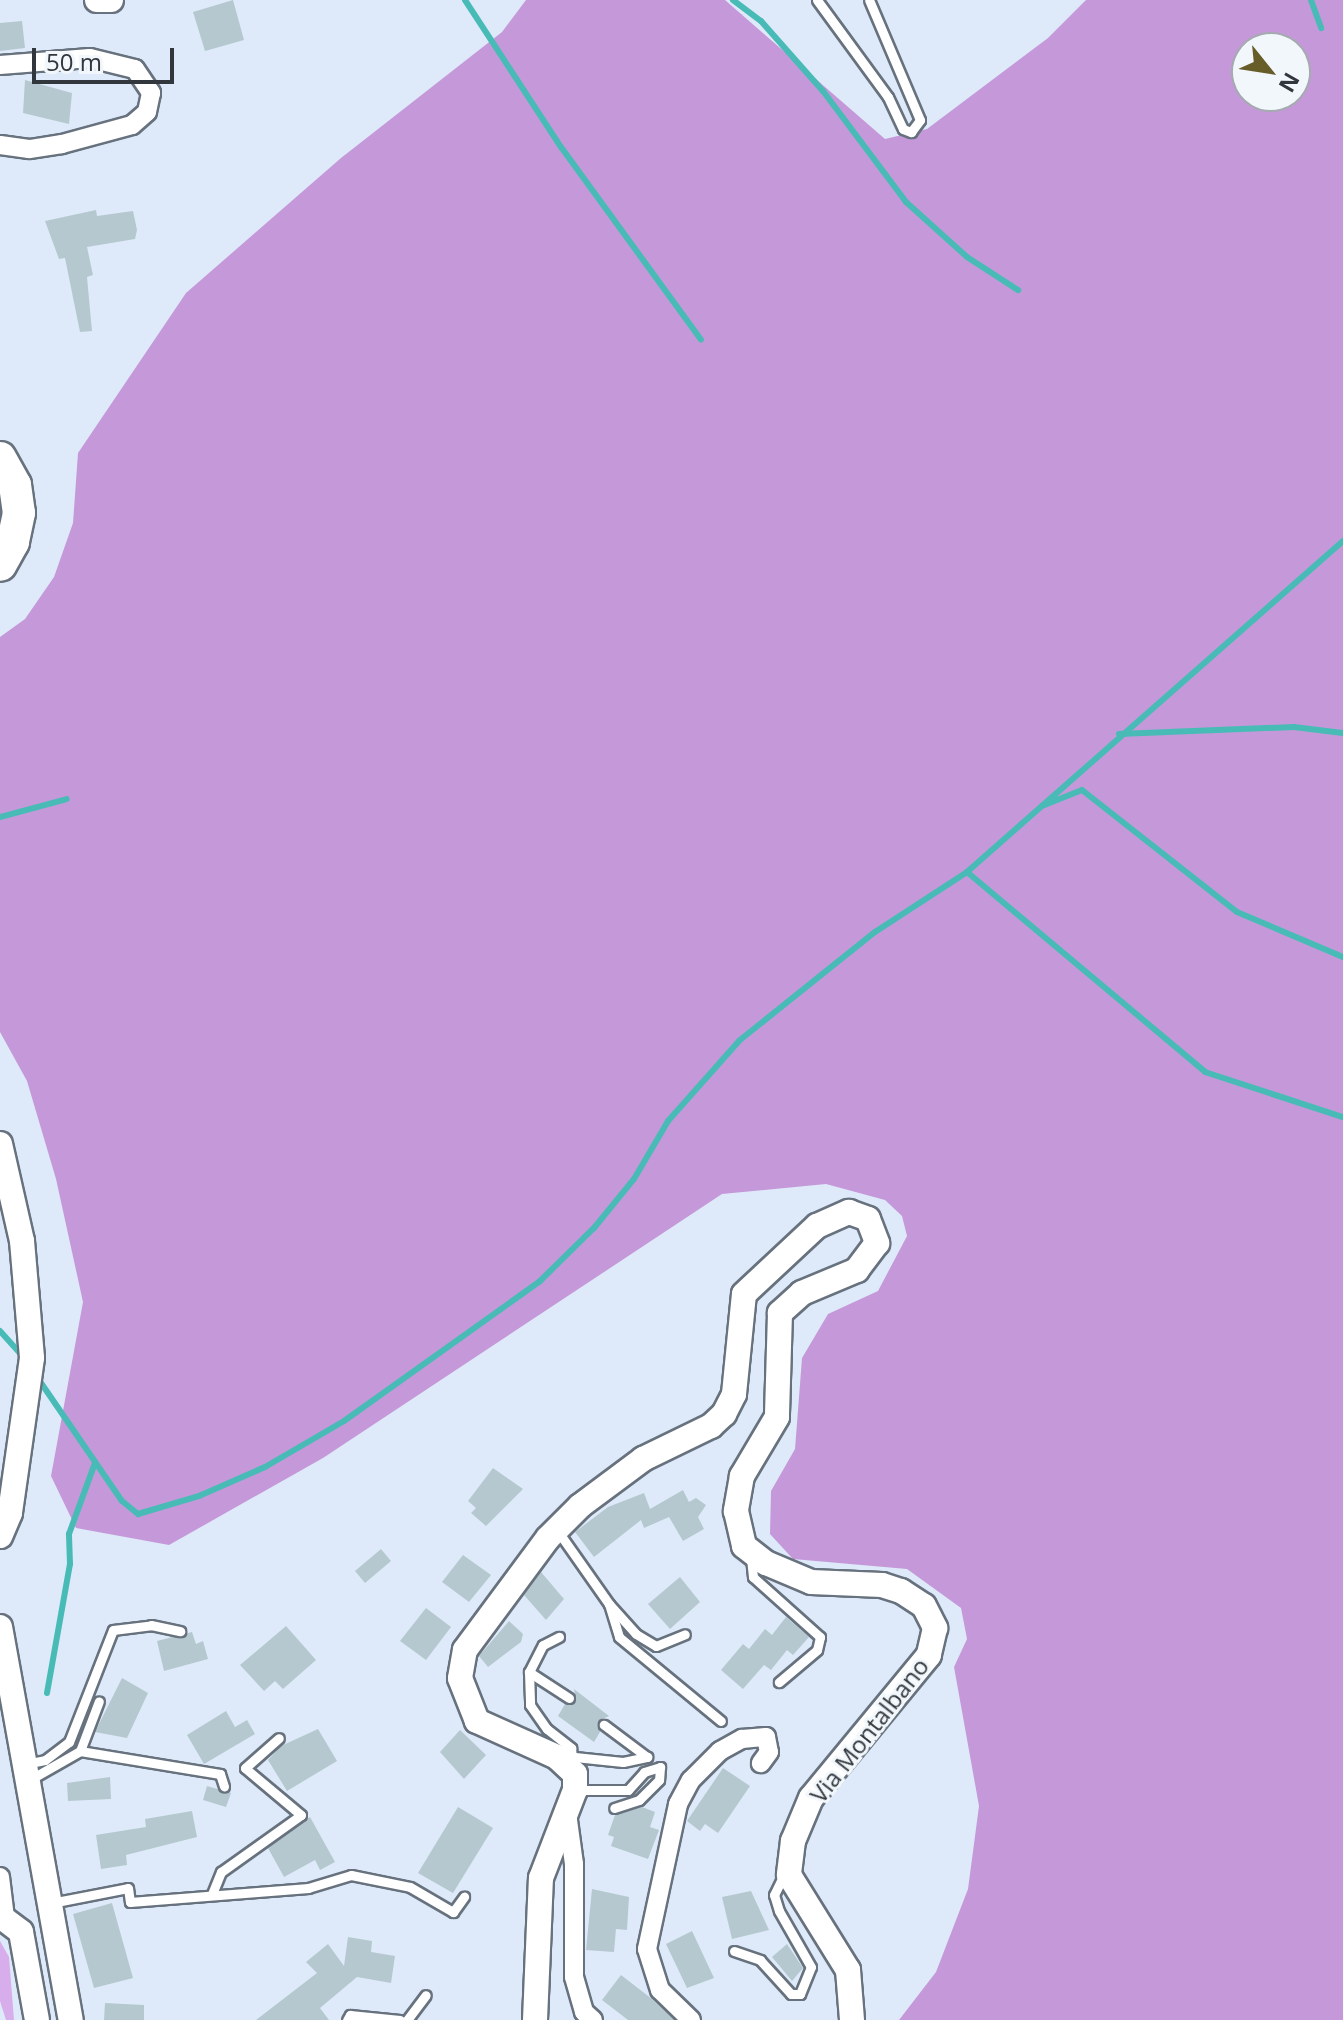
<!DOCTYPE html>
<html>
<head>
<meta charset="utf-8">
<style>
  body { margin:0 }
  #map { position:relative; width:1343px; height:2020px; overflow:hidden; background:#deeaf9; font-family:"Open Sans",sans-serif }
  div>[style] { position:absolute }
  .green>* { inset:0; background:#d7aeeb }
  .forest>* { inset:0; background:#c599d9 }
  .stream>* { height:6px; margin:-3px; padding:0 3px; transform-origin:3px; border-radius:3px; background:#49bbb6 }
  .building>* { inset:0; background:#b5c8cf }
  .roads { filter:drop-shadow(2px 0 #67727e) drop-shadow(-2px 0 #67727e) drop-shadow(0 2px #67727e) drop-shadow(0 -2px #67727e) }
  .lane>* { height:9px; margin:-4.5px; padding:0 4.5px; transform-origin:4.5px; border-radius:4.5px; background:#fff }
  .street>* { height:18px; margin:-9px; padding:0 9px; transform-origin:9px; border-radius:9px; background:#fff }
  .secondary>* { height:24px; margin:-12px; padding:0 12px; transform-origin:12px; border-radius:12px; background:#fff }
  .highway>* { height:32px; margin:-16px; padding:0 16px; transform-origin:16px; border-radius:16px; background:#fff }
  span { translate:-50% -50%; white-space:nowrap; text-align:center; line-height:1.15; -webkit-text-stroke:6px #f2f7fc; paint-order:stroke }
  .street-label { font-size:24px; color:#32373d }
  .north { position:absolute; left:1231px; top:32px; width:80px; height:80px; box-sizing:border-box; background:#f2f7fc; border:2px solid #a5aab0; border-radius:50%; rotate:120deg; font-size:22px; font-weight:700; line-height:32px; text-align:center; color:#32373d }
  .north::after { content:''; display:block; margin:auto; width:28px; height:36px; background:#675d29; clip-path:polygon(50% 0,100% 100%,50% 72%,0 100%) }
  .scale { position:absolute; left:32px; top:48px; width:142px; height:36px; box-sizing:border-box; border:4px solid #32373d; border-top:0; padding-left:10px; font-size:24px; line-height:28px; white-space:nowrap; color:#32373d; -webkit-text-stroke:6px #f2f7fc; paint-order:stroke }
</style>
</head>
<body>
<div id="map">
  <div class="green">
    <div style="clip-path:polygon(0 1941px,9px 1957px,14px 2020px,6px 2020px,0 2001px)"></div>
  </div>
  <div class="forest">
    <div style="clip-path:polygon(evenodd,526px 0,725px 0,885px 139px,927px 129px,1048px 38px,1086px 0,1343px 0,1343px 2020px,899px 2020px,936px 1972px,968px 1889px,979px 1806px,954px 1667px,967px 1639px,961px 1608px,907px 1569px,793px 1559px,770px 1534px,771px 1491px,795px 1449px,802px 1358px,828px 1314px,878px 1291px,907px 1236px,902px 1216px,885px 1200px,826px 1184px,722px 1194px,323px 1458px,169px 1545px,76px 1528px,51px 1476px,83px 1302px,56px 1179px,27px 1081px,0 1032px,0 637px,25px 619px,54px 577px,73px 523px,78px 453px,186px 293px,341px 158px,502px 32px,526px 0,1247px 48px,1295px 48px,1295px 96px,1247px 96px,1247px 48px)"></div>
  </div>
  <div class="stream">
    <div style="left:465px;top:0;width:176px;rotate:56.9deg"></div>
    <div style="left:561px;top:147px;width:238px;rotate:54deg"></div>
    <div style="left:733px;top:0;width:35px;rotate:37deg"></div>
    <div style="left:761px;top:21px;width:94px;rotate:48.5deg"></div>
    <div style="left:823px;top:91px;width:139px;rotate:53.2deg"></div>
    <div style="left:906px;top:202px;width:82px;rotate:42deg"></div>
    <div style="left:967px;top:257px;width:61px;rotate:32.9deg"></div>
    <div style="left:1311px;top:0;width:30px;rotate:70deg"></div>
    <div style="left:1119px;top:734px;width:175px;rotate:-2.3deg"></div>
    <div style="left:1294px;top:727px;width:49px;rotate:7deg"></div>
    <div style="left:1042px;top:806px;width:43px;rotate:-21.8deg"></div>
    <div style="left:1082px;top:790px;width:197px;rotate:38.2deg"></div>
    <div style="left:1237px;top:912px;width:115px;rotate:23deg"></div>
    <div style="left:0;top:817px;width:69px;rotate:-15deg"></div>
    <div style="left:967px;top:872px;width:311px;rotate:40deg"></div>
    <div style="left:1205px;top:1072px;width:145px;rotate:18.1deg"></div>
    <div style="left:0;top:1331px;width:36px;rotate:48deg"></div>
    <div style="left:37px;top:1377px;width:150px;rotate:55.6deg"></div>
    <div style="left:122px;top:1501px;width:21px;rotate:39deg"></div>
    <div style="left:138px;top:1514px;width:64px;rotate:-16.4deg"></div>
    <div style="left:199px;top:1496px;width:72px;rotate:-23.7deg"></div>
    <div style="left:265px;top:1467px;width:91px;rotate:-30.2deg"></div>
    <div style="left:344px;top:1421px;width:241px;rotate:-35.5deg"></div>
    <div style="left:540px;top:1281px;width:76px;rotate:-44.5deg"></div>
    <div style="left:594px;top:1228px;width:63px;rotate:-50.8deg"></div>
    <div style="left:634px;top:1179px;width:67px;rotate:-59.6deg"></div>
    <div style="left:668px;top:1121px;width:108px;rotate:-48.4deg"></div>
    <div style="left:740px;top:1040px;width:173px;rotate:-38.7deg"></div>
    <div style="left:875px;top:932px;width:110px;rotate:-33.1deg"></div>
    <div style="left:967px;top:872px;width:501px;rotate:-41.36deg"></div>
    <div style="left:47px;top:1693px;width:131px;rotate:-79.9deg"></div>
    <div style="left:70px;top:1564px;width:30px;rotate:-92deg"></div>
    <div style="left:69px;top:1534px;width:76px;rotate:-69.9deg"></div>
  </div>
  <div class="building">
    <div style="clip-path:polygon(233px 0,244px 40px,205px 51px,193px 12px)"></div>
    <div style="clip-path:polygon(22px 21px,25px 48px,0 51px,0 23px)"></div>
    <div style="clip-path:polygon(25px 80px,72px 93px,69px 124px,23px 113px)"></div>
    <div style="clip-path:polygon(96px 210px,97px 216px,133px 211px,137px 230px,135px 239px,87px 247px,93px 275px,87px 277px,92px 331px,80px 332px,65px 258px,59px 259px,45px 221px)"></div>
    <div style="clip-path:polygon(493px 1468px,523px 1489px,486px 1526px,471px 1513px,476px 1508px,468px 1501px)"></div>
    <div style="clip-path:polygon(683px 1490px,689px 1502px,696px 1498px,706px 1505px,698px 1517px,704px 1529px,683px 1541px,669px 1517px,644px 1528px,641px 1520px,594px 1557px,575px 1532px,608px 1507px,644px 1493px,650px 1509px)"></div>
    <div style="clip-path:polygon(381px 1549px,391px 1561px,365px 1583px,355px 1571px)"></div>
    <div style="clip-path:polygon(463px 1555px,491px 1575px,469px 1602px,442px 1582px)"></div>
    <div style="clip-path:polygon(541px 1572px,564px 1599px,546px 1620px,524px 1595px)"></div>
    <div style="clip-path:polygon(680px 1577px,700px 1602px,670px 1629px,648px 1604px)"></div>
    <div style="clip-path:polygon(426px 1608px,451px 1627px,426px 1660px,400px 1641px)"></div>
    <div style="clip-path:polygon(786px 1617px,809px 1637px,793px 1655px,787px 1650px,771px 1670px,764px 1665px,743px 1689px,721px 1670px,743px 1644px,749px 1649px,765px 1629px,772px 1635px)"></div>
    <div style="clip-path:polygon(509px 1621px,523px 1634px,521px 1642px,488px 1667px,479px 1656px)"></div>
    <div style="clip-path:polygon(286px 1626px,316px 1660px,283px 1689px,275px 1681px,264px 1691px,240px 1665px)"></div>
    <div style="clip-path:polygon(192px 1632px,196px 1644px,203px 1641px,208px 1659px,164px 1671px,157px 1641px)"></div>
    <div style="clip-path:polygon(122px 1678px,148px 1693px,127px 1738px,95px 1732px)"></div>
    <div style="clip-path:polygon(574px 1689px,609px 1716px,598px 1721px,600px 1732px,594px 1742px,558px 1716px,565px 1704px,576px 1701px)"></div>
    <div style="clip-path:polygon(226px 1711px,235px 1727px,247px 1720px,255px 1734px,204px 1764px,187px 1735px)"></div>
    <div style="clip-path:polygon(318px 1729px,337px 1761px,287px 1791px,268px 1760px,281px 1746px)"></div>
    <div style="clip-path:polygon(460px 1730px,486px 1755px,464px 1779px,440px 1752px)"></div>
    <div style="clip-path:polygon(723px 1768px,750px 1786px,718px 1833px,705px 1824px,700px 1831px,687px 1821px)"></div>
    <div style="clip-path:polygon(110px 1777px,111px 1799px,68px 1801px,67px 1783px)"></div>
    <div style="clip-path:polygon(207px 1786px,231px 1793px,226px 1807px,203px 1800px)"></div>
    <div style="clip-path:polygon(458px 1807px,493px 1828px,453px 1893px,418px 1873px)"></div>
    <div style="clip-path:polygon(642px 1807px,655px 1812px,650px 1827px,659px 1830px,648px 1859px,611px 1846px,614px 1837px,608px 1835px,615px 1815px)"></div>
    <div style="clip-path:polygon(192px 1811px,197px 1837px,126px 1855px,127px 1865px,101px 1869px,96px 1835px,146px 1827px,145px 1819px)"></div>
    <div style="clip-path:polygon(310px 1817px,335px 1862px,320px 1870px,315px 1860px,284px 1877px,268px 1848px)"></div>
    <div style="clip-path:polygon(592px 1889px,629px 1897px,627px 1930px,616px 1929px,614px 1952px,586px 1950px)"></div>
    <div style="clip-path:polygon(751px 1891px,769px 1930px,732px 1939px,722px 1897px)"></div>
    <div style="clip-path:polygon(112px 1903px,133px 1978px,94px 1988px,73px 1914px)"></div>
    <div style="clip-path:polygon(692px 1931px,714px 1978px,687px 1988px,666px 1944px)"></div>
    <div style="clip-path:polygon(348px 1937px,372px 1941px,371px 1952px,395px 1956px,391px 1983px,357px 1977px,320px 2008px,329px 2020px,256px 2020px,317px 1973px,306px 1962px,328px 1944px,344px 1966px)"></div>
    <div style="clip-path:polygon(787px 1944px,803px 1968px,792px 1981px,772px 1957px)"></div>
    <div style="clip-path:polygon(621px 1975px,652px 1999px,674px 2020px,628px 2020px,602px 2000px)"></div>
    <div style="clip-path:polygon(105px 2003px,144px 2005px,144px 2020px,104px 2020px)"></div>
  </div>
  <div class="roads">
    <div class="lane">
      <div style="left:817px;top:0;width:120px;rotate:53.8deg"></div>
      <div style="left:888px;top:97px;width:35px;rotate:65deg"></div>
      <div style="left:903px;top:129px;width:9px;rotate:21deg"></div>
      <div style="left:911px;top:132px;width:15px;rotate:-53deg"></div>
      <div style="left:920px;top:120px;width:130px;rotate:-113deg"></div>
      <div style="left:557px;top:1530px;width:90px;rotate:54.9deg"></div>
      <div style="left:609px;top:1604px;width:34px;rotate:73deg"></div>
      <div style="left:619px;top:1637px;width:132px;rotate:39.5deg"></div>
      <div style="left:751px;top:1558px;width:19px;rotate:84deg"></div>
      <div style="left:753px;top:1577px;width:90px;rotate:41.8deg"></div>
      <div style="left:820px;top:1637px;width:13px;rotate:103deg"></div>
      <div style="left:817px;top:1650px;width:50px;rotate:139.9deg"></div>
      <div style="left:609px;top:1604px;width:40px;rotate:48deg"></div>
      <div style="left:636px;top:1634px;width:23px;rotate:31deg"></div>
      <div style="left:656px;top:1646px;width:31px;rotate:-22deg"></div>
      <div style="left:529px;top:1672px;width:30px;rotate:-63deg"></div>
      <div style="left:543px;top:1645px;width:18px;rotate:-27deg"></div>
      <div style="left:569px;top:1698px;width:48px;rotate:-147deg"></div>
      <div style="left:529px;top:1672px;width:33px;rotate:88deg"></div>
      <div style="left:530px;top:1705px;width:29px;rotate:55deg"></div>
      <div style="left:547px;top:1729px;width:31px;rotate:38deg"></div>
      <div style="left:571px;top:1748px;width:19px;rotate:84deg"></div>
      <div style="left:80px;top:1751px;width:53px;rotate:-69.2deg"></div>
      <div style="left:575px;top:1757px;width:48px;rotate:5.9deg"></div>
      <div style="left:623px;top:1762px;width:25px;rotate:-12deg"></div>
      <div style="left:647px;top:1757px;width:54px;rotate:-143.3deg"></div>
      <div style="left:25px;top:1764px;width:20px;rotate:-11deg"></div>
      <div style="left:45px;top:1760px;width:30px;rotate:-37deg"></div>
      <div style="left:69px;top:1742px;width:120px;rotate:-68.6deg"></div>
      <div style="left:113px;top:1630px;width:38px;rotate:-7deg"></div>
      <div style="left:151px;top:1625px;width:30px;rotate:12deg"></div>
      <div style="left:31px;top:1779px;width:56px;rotate:-29.7deg"></div>
      <div style="left:80px;top:1751px;width:142px;rotate:9.3deg"></div>
      <div style="left:220px;top:1774px;width:13px;rotate:72deg"></div>
      <div style="left:578px;top:1790px;width:50px"></div>
      <div style="left:628px;top:1790px;width:24px;rotate:-48deg"></div>
      <div style="left:644px;top:1772px;width:17px;rotate:-17deg"></div>
      <div style="left:660px;top:1767px;width:13px;rotate:94deg"></div>
      <div style="left:659px;top:1780px;width:28px;rotate:135deg"></div>
      <div style="left:639px;top:1800px;width:26px;rotate:162deg"></div>
      <div style="left:212px;top:1894px;width:24px;rotate:-68deg"></div>
      <div style="left:221px;top:1872px;width:98px;rotate:-35.5deg"></div>
      <div style="left:301px;top:1815px;width:73px;rotate:-140deg"></div>
      <div style="left:245px;top:1768px;width:45px;rotate:-41.4deg"></div>
      <div style="left:51px;top:1903px;width:78px;rotate:-11deg"></div>
      <div style="left:128px;top:1888px;width:14px;rotate:82deg"></div>
      <div style="left:130px;top:1902px;width:179px;rotate:-4.5deg"></div>
      <div style="left:308px;top:1888px;width:45px;rotate:-16.8deg"></div>
      <div style="left:351px;top:1875px;width:60px;rotate:11.5deg"></div>
      <div style="left:410px;top:1887px;width:50px;rotate:30.2deg"></div>
      <div style="left:453px;top:1912px;width:19px;rotate:-54deg"></div>
      <div style="left:734px;top:1951px;width:28px;rotate:19deg"></div>
      <div style="left:760px;top:1960px;width:46px;rotate:47.6deg"></div>
      <div style="left:791px;top:1994px;width:9px"></div>
      <div style="left:800px;top:1994px;width:29px;rotate:-68deg"></div>
      <div style="left:811px;top:1967px;width:64px;rotate:-119.7deg"></div>
      <div style="left:779px;top:1911px;width:17px;rotate:-107deg"></div>
      <div style="left:774px;top:1895px;width:25px;rotate:-64deg"></div>
      <div style="left:347px;top:2020px;width:6px;rotate:-59deg"></div>
      <div style="left:350px;top:2015px;width:50px;rotate:5.7deg"></div>
      <div style="left:407px;top:2020px;width:31px;rotate:-53deg"></div>
    </div>
    <div class="street">
      <div style="left:0;top:65px;width:90px;rotate:-4.4deg"></div>
      <div style="left:90px;top:58px;width:46px;rotate:13.7deg"></div>
      <div style="left:135px;top:69px;width:29px;rotate:56deg"></div>
      <div style="left:151px;top:93px;width:19px;rotate:102deg"></div>
      <div style="left:147px;top:112px;width:20px;rotate:139deg"></div>
      <div style="left:132px;top:125px;width:73px;rotate:164.8deg"></div>
      <div style="left:62px;top:144px;width:33px;rotate:171deg"></div>
      <div style="left:29px;top:149px;width:29px;rotate:-172deg"></div>
      <div style="left:567px;top:1813px;width:51px;rotate:82.2deg"></div>
      <div style="left:574px;top:1864px;width:113px;rotate:90deg"></div>
      <div style="left:574px;top:1977px;width:36px;rotate:74deg"></div>
      <div style="left:584px;top:2012px;width:12px;rotate:42deg"></div>
      <div style="left:0;top:1877px;width:41px;rotate:83deg"></div>
      <div style="left:691px;top:2020px;width:43px;rotate:-135.9deg"></div>
      <div style="left:660px;top:1990px;width:43px;rotate:-107.6deg"></div>
      <div style="left:647px;top:1949px;width:148px;rotate:-77.9deg"></div>
      <div style="left:678px;top:1804px;width:27px;rotate:-62deg"></div>
      <div style="left:691px;top:1780px;width:41px;rotate:-45deg"></div>
      <div style="left:720px;top:1751px;width:25px;rotate:-29deg"></div>
      <div style="left:742px;top:1739px;width:24px;rotate:-5deg"></div>
      <div style="left:766px;top:1737px;width:15px;rotate:79deg"></div>
      <div style="left:769px;top:1752px;width:14px;rotate:126deg"></div>
    </div>
    <div class="secondary">
      <div style="left:97px;top:0;width:14px"></div>
      <div style="left:0;top:1144px;width:99px;rotate:77.2deg"></div>
      <div style="left:22px;top:1241px;width:117px;rotate:85.1deg"></div>
      <div style="left:32px;top:1358px;width:157px;rotate:98.1deg"></div>
      <div style="left:10px;top:1513px;width:25px;rotate:113deg"></div>
      <div style="left:0;top:1627px;width:399px;rotate:79.8deg"></div>
      <div style="left:0;top:1916px;width:26px;rotate:37deg"></div>
      <div style="left:21px;top:1932px;width:89px;rotate:79.7deg"></div>
      <div style="left:535px;top:2020px;width:142px;rotate:-87.6deg"></div>
      <div style="left:541px;top:1878px;width:94px;rotate:-68.9deg"></div>
      <div style="left:575px;top:1790px;width:16px;rotate:-90deg"></div>
      <div style="left:575px;top:1774px;width:25px;rotate:-137deg"></div>
      <div style="left:557px;top:1757px;width:88px;rotate:-155.8deg"></div>
      <div style="left:477px;top:1721px;width:46px;rotate:-111.6deg"></div>
      <div style="left:460px;top:1678px;width:28px;rotate:-80deg"></div>
      <div style="left:465px;top:1650px;width:139px;rotate:-53.5deg"></div>
      <div style="left:548px;top:1538px;width:45px;rotate:-45deg"></div>
      <div style="left:580px;top:1506px;width:79px;rotate:-36.7deg"></div>
      <div style="left:643px;top:1459px;width:76px;rotate:-25.9deg"></div>
      <div style="left:711px;top:1426px;width:18px;rotate:-43deg"></div>
      <div style="left:724px;top:1414px;width:22px;rotate:-63deg"></div>
      <div style="left:734px;top:1394px;width:100px;rotate:-84.3deg"></div>
      <div style="left:744px;top:1294px;width:100px;rotate:-43deg"></div>
      <div style="left:817px;top:1226px;width:35px;rotate:-24deg"></div>
      <div style="left:849px;top:1212px;width:20px;rotate:20deg"></div>
      <div style="left:868px;top:1219px;width:26px;rotate:69deg"></div>
      <div style="left:877px;top:1243px;width:34px;rotate:127deg"></div>
      <div style="left:857px;top:1270px;width:60px;rotate:157.3deg"></div>
      <div style="left:802px;top:1293px;width:30px;rotate:138deg"></div>
      <div style="left:780px;top:1313px;width:104px;rotate:91.7deg"></div>
      <div style="left:777px;top:1417px;width:69px;rotate:120.7deg"></div>
      <div style="left:742px;top:1476px;width:36px;rotate:100deg"></div>
      <div style="left:736px;top:1511px;width:36px;rotate:77deg"></div>
      <div style="left:744px;top:1546px;width:28px;rotate:38deg"></div>
      <div style="left:766px;top:1563px;width:49px;rotate:22.9deg"></div>
      <div style="left:811px;top:1582px;width:71px;rotate:2.4deg"></div>
      <div style="left:882px;top:1585px;width:20px;rotate:18deg"></div>
      <div style="left:901px;top:1591px;width:27px;rotate:33deg"></div>
      <div style="left:924px;top:1606px;width:25px;rotate:63deg"></div>
      <div style="left:935px;top:1628px;width:28px;rotate:103deg"></div>
      <div style="left:929px;top:1655px;width:185px;rotate:129.5deg"></div>
      <div style="left:811px;top:1798px;width:47px;rotate:112.7deg"></div>
      <div style="left:793px;top:1841px;width:34px;rotate:97deg"></div>
      <div style="left:789px;top:1875px;width:112px;rotate:58.2deg"></div>
      <div style="left:848px;top:1970px;width:50px;rotate:85.4deg"></div>
    </div>
    <div class="highway">
      <div style="left:0;top:458px;width:31px;rotate:61deg"></div>
      <div style="left:15px;top:485px;width:28px;rotate:82deg"></div>
      <div style="left:19px;top:513px;width:30px;rotate:102deg"></div>
      <div style="left:13px;top:542px;width:26px;rotate:119deg"></div>
    </div>
  </div>
  <div class="street-label">
    <span style="left:869px;top:1730px;rotate:-52deg">Via Montalbano</span>
  </div>
  <div class="north">N</div>
  <div class="scale">50 m</div>
</div>
</body>
</html>
